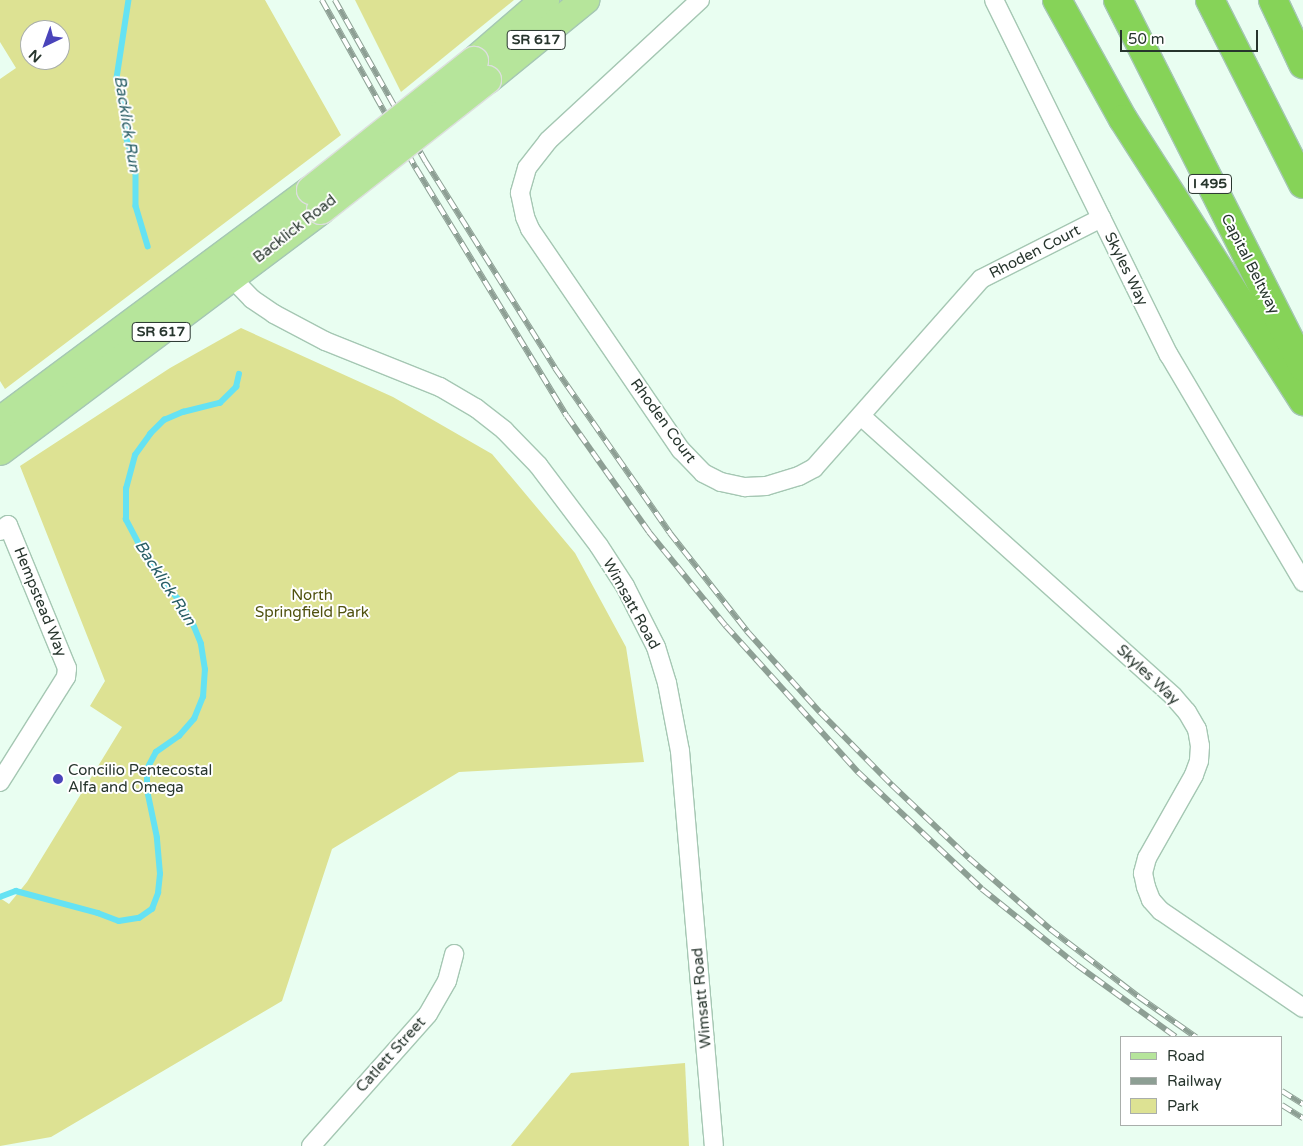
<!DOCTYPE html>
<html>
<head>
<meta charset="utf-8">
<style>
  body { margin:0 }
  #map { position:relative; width:1303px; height:1146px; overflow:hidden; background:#e9fef1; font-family:"Varela Round",sans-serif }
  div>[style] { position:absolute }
  .green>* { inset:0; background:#dde293 }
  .stream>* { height:5.5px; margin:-2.75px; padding:0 2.75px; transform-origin:2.75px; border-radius:2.75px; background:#65e2f3 }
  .roads { filter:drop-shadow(1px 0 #a5c7b3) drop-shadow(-1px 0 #a5c7b3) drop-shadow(0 1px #a5c7b3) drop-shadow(0 -1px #a5c7b3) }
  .minor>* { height:18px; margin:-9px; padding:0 9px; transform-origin:9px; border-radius:9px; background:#fff }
  .primary>* { height:28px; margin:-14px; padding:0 14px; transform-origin:14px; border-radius:14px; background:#b6e59b }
  .motorway>* { height:28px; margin:-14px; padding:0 14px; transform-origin:14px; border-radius:14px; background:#86d358 }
  .rail>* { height:5.5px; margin-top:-2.75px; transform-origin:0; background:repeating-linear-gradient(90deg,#fff 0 11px,#8d9f94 0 22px); box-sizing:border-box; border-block:1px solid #8d9f94 }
  .bridges { filter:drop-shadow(1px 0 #dcdfdd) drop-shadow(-1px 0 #dcdfdd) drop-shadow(0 1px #dcdfdd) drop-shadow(0 -1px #dcdfdd) }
  .primary-bridge>* { height:28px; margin:-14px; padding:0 14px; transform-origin:14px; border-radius:14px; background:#b6e59b }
  .dots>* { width:14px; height:14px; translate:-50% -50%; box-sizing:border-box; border:2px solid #fff; border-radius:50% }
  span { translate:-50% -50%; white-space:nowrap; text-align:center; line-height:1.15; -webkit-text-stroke:4px #fff; paint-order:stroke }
  .shield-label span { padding:1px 4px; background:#fff; border:1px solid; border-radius:4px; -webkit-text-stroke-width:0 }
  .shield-label { font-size:14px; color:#27352d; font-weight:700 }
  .street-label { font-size:15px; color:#27352d }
  .park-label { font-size:15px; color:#50520f }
  .poi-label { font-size:15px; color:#27352d }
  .left { translate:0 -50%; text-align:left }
  .water-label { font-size:16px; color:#2a5f66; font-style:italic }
  .legend { position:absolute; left:1120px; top:1036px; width:162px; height:90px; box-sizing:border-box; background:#fff; border:1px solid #a9aeab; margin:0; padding:6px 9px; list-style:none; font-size:15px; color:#27352d }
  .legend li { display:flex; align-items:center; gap:10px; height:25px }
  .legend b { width:25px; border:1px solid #a9aeab }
  .north { position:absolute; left:20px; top:20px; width:50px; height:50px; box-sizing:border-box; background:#fff; border:1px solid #a9aeab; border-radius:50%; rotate:222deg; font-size:14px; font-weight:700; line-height:20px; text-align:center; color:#27352d }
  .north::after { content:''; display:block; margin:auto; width:18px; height:22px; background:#4a44ba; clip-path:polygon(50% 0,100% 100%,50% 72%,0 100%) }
  .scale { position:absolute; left:1120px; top:30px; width:138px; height:22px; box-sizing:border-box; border:2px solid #27352d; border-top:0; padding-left:6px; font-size:15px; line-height:18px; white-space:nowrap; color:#27352d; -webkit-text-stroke:4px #fff; paint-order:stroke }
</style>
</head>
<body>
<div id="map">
  <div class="green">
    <div style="clip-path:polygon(evenodd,0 0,265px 0,341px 135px,5px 389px,0 381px,0 79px,16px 68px,0 42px,0 0,30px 30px,60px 30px,60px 60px,30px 60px,30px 30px)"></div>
    <div style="clip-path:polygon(355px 0,514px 0,401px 92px)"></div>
    <div style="clip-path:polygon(241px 328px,393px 397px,492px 454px,575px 553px,626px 647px,644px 762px,459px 772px,332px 849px,282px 1001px,51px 1137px,0 1146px,0 898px,9px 904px,27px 882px,122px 727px,90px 706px,105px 681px,20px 466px,170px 368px)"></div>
    <div style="clip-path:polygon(685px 1063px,689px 1146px,511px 1146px,571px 1073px)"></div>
  </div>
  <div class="stream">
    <div style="left:129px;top:0;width:79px;rotate:98.7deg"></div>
    <div style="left:117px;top:78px;width:30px;rotate:76deg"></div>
    <div style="left:124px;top:107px;width:29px;rotate:86deg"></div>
    <div style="left:126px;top:136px;width:34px;rotate:73deg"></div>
    <div style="left:136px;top:169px;width:37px;rotate:90deg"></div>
    <div style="left:136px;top:206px;width:42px;rotate:73.3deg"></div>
    <div style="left:0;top:897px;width:17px;rotate:-21deg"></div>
    <div style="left:16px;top:891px;width:85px;rotate:15deg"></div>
    <div style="left:98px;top:913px;width:22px;rotate:21deg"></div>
    <div style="left:119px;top:921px;width:20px;rotate:-9deg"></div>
    <div style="left:139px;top:918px;width:16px;rotate:-35deg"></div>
    <div style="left:152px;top:909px;width:17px;rotate:-69deg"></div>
    <div style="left:158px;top:893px;width:19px;rotate:-84deg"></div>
    <div style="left:160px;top:874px;width:36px;rotate:-95deg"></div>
    <div style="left:157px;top:838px;width:49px;rotate:-101.8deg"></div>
    <div style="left:147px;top:790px;width:21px;rotate:-90deg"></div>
    <div style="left:147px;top:769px;width:19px;rotate:-62deg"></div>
    <div style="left:156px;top:752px;width:28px;rotate:-35deg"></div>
    <div style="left:179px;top:736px;width:23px;rotate:-49deg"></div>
    <div style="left:194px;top:719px;width:24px;rotate:-68deg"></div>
    <div style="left:203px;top:697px;width:27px;rotate:-86deg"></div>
    <div style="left:205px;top:670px;width:26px;rotate:-99deg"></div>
    <div style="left:201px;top:644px;width:18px;rotate:-112deg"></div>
    <div style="left:194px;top:627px;width:26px;rotate:-118deg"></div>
    <div style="left:182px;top:604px;width:33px;rotate:-131deg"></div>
    <div style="left:160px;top:579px;width:27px;rotate:-123deg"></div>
    <div style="left:145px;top:556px;width:41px;rotate:-117.8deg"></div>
    <div style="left:126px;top:520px;width:31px;rotate:-90deg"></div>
    <div style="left:126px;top:489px;width:35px;rotate:-75deg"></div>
    <div style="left:135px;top:455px;width:26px;rotate:-54deg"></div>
    <div style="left:150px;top:434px;width:20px;rotate:-45deg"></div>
    <div style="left:164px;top:420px;width:21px;rotate:-23deg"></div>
    <div style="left:183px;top:412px;width:38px;rotate:-14deg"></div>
    <div style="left:220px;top:403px;width:23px;rotate:-45deg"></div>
    <div style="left:236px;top:387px;width:13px;rotate:-77deg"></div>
  </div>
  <div class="roads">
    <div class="minor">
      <div style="left:700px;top:0;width:207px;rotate:137.2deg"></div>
      <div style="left:548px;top:141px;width:34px;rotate:128deg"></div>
      <div style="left:527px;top:168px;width:26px;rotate:106deg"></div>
      <div style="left:520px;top:193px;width:25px;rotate:78deg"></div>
      <div style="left:525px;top:217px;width:13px;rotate:67deg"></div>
      <div style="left:530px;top:229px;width:268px;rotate:55.7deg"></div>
      <div style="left:681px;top:450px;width:32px;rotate:46deg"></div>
      <div style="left:703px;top:473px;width:20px;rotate:27deg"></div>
      <div style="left:721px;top:482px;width:25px;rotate:12deg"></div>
      <div style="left:745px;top:487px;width:21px;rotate:-3deg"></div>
      <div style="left:766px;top:486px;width:34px;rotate:-17deg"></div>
      <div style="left:799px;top:476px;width:17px;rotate:-28deg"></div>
      <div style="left:814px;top:468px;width:252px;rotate:-48.5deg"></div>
      <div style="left:981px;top:279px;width:135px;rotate:-26.9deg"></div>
      <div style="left:994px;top:0;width:396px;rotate:63.8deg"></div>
      <div style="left:1169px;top:355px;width:264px;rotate:59.4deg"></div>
      <div style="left:225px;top:271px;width:39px;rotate:46deg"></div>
      <div style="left:252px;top:299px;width:27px;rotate:34deg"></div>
      <div style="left:274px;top:314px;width:58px;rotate:27.9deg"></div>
      <div style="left:325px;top:341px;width:124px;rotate:21.8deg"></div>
      <div style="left:440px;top:387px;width:42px;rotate:30.3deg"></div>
      <div style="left:476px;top:408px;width:36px;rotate:38deg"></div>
      <div style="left:504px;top:430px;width:49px;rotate:45.8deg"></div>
      <div style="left:538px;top:465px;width:101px;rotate:53deg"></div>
      <div style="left:599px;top:546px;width:48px;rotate:57deg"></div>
      <div style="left:625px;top:586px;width:68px;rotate:63.1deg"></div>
      <div style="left:656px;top:647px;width:38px;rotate:73deg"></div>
      <div style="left:667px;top:683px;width:69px;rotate:79.2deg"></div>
      <div style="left:680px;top:751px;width:396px;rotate:85.1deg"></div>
      <div style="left:861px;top:416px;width:419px;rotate:41.9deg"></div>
      <div style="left:1173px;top:696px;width:21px;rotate:49deg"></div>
      <div style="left:1187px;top:712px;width:20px;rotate:60deg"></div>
      <div style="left:1197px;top:729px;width:17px;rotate:80deg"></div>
      <div style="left:1200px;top:746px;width:15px;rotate:94deg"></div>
      <div style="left:1199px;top:761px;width:15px;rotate:110deg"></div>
      <div style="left:1194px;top:775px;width:95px;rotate:119.5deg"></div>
      <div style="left:1147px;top:858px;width:16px;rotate:105deg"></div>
      <div style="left:1143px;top:873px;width:14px;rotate:78deg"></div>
      <div style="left:1146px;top:887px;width:14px;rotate:69deg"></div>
      <div style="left:1151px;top:900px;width:15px;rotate:48deg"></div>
      <div style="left:1161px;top:911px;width:172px;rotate:34.3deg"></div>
      <div style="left:0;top:531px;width:10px;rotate:-37deg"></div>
      <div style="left:8px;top:525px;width:155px;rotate:67.6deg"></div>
      <div style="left:67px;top:668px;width:9px;rotate:96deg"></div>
      <div style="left:66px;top:677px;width:124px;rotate:122.2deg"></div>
      <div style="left:311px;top:1146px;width:176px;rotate:-48.4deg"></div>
      <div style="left:428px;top:1014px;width:38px;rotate:-60deg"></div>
      <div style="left:447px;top:981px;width:28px;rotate:-75deg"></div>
    </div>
    <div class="primary">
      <div style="left:474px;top:61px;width:94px;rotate:-40.7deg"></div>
      <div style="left:487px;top:80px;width:127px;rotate:-39.2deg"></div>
      <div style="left:0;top:421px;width:387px;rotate:-36.6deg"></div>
      <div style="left:0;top:451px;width:401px;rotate:-36.9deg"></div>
    </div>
    <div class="motorway">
      <div style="left:1057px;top:0;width:136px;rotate:61deg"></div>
      <div style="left:1123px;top:119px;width:335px;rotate:57.4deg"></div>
      <div style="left:1118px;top:0;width:411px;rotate:63.2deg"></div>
      <div style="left:1210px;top:0;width:206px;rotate:63.2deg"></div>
      <div style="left:1273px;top:0;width:71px;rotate:64.9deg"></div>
    </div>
  </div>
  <div class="rail">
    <div style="left:322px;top:0;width:193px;rotate:60.8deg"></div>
    <div style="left:416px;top:168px;width:290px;rotate:58.7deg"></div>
    <div style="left:567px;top:416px;width:142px;rotate:54.7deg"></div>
    <div style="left:649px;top:532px;width:122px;rotate:50.7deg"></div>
    <div style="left:726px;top:626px;width:197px;rotate:47.9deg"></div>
    <div style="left:858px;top:772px;width:170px;rotate:43.3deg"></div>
    <div style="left:982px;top:889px;width:122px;rotate:38.7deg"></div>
    <div style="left:1077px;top:965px;width:122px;rotate:36deg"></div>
    <div style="left:335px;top:0;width:186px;rotate:60.7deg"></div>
    <div style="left:426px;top:162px;width:243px;rotate:57.9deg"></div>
    <div style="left:555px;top:368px;width:201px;rotate:55.1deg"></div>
    <div style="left:670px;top:533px;width:125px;rotate:51.8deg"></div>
    <div style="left:747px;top:631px;width:109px;rotate:48deg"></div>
    <div style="left:820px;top:712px;width:103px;rotate:45.4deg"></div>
    <div style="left:892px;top:785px;width:106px;rotate:43.5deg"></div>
    <div style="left:969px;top:858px;width:108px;rotate:41.2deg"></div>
    <div style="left:1050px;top:929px;width:112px;rotate:37.4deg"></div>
    <div style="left:1139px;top:997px;width:70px;rotate:35.1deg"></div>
    <div style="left:1282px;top:1091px;width:25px;rotate:32deg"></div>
    <div style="left:1282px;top:1105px;width:25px;rotate:32deg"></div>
  </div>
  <div class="bridges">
    <div class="primary-bridge">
      <div style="left:311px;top:190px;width:208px;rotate:-38.4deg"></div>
      <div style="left:321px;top:210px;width:211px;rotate:-38.1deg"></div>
    </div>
  </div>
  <div class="dots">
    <div style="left:58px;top:779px;background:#4a44ba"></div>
  </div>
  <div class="shield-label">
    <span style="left:536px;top:40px">SR 617</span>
    <span style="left:1210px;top:184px">I 495</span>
    <span style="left:161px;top:332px">SR 617</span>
  </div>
  <div class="street-label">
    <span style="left:295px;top:229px;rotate:-38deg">Backlick Road</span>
    <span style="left:1035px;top:252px;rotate:-27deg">Rhoden Court</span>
    <span style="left:1250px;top:264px;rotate:63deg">Capital Beltway</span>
    <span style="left:1126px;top:269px;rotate:64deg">Skyles Way</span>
    <span style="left:663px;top:421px;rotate:54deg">Rhoden Court</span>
    <span style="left:40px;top:602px;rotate:68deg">Hempstead Way</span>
    <span style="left:631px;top:604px;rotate:61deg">Wimsatt Road</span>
    <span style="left:1148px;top:675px;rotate:43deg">Skyles Way</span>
    <span style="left:702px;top:998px;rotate:-95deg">Wimsatt Road</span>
    <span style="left:391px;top:1055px;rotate:-48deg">Catlett Street</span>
  </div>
  <div class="park-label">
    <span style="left:312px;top:604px">North<br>Springfield Park</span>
  </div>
  <div class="poi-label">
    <span class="left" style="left:68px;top:779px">Concilio Pentecostal<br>Alfa and Omega</span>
  </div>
  <div class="water-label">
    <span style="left:127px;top:124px;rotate:81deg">Backlick Run</span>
    <span style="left:165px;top:583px;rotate:57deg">Backlick Run</span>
  </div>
  <ul class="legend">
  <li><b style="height:6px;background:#b6e59b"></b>Road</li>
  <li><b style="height:6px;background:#8d9f94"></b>Railway</li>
  <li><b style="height:14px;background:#dde293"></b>Park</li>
  </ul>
  <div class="north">N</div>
  <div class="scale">50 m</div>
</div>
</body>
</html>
